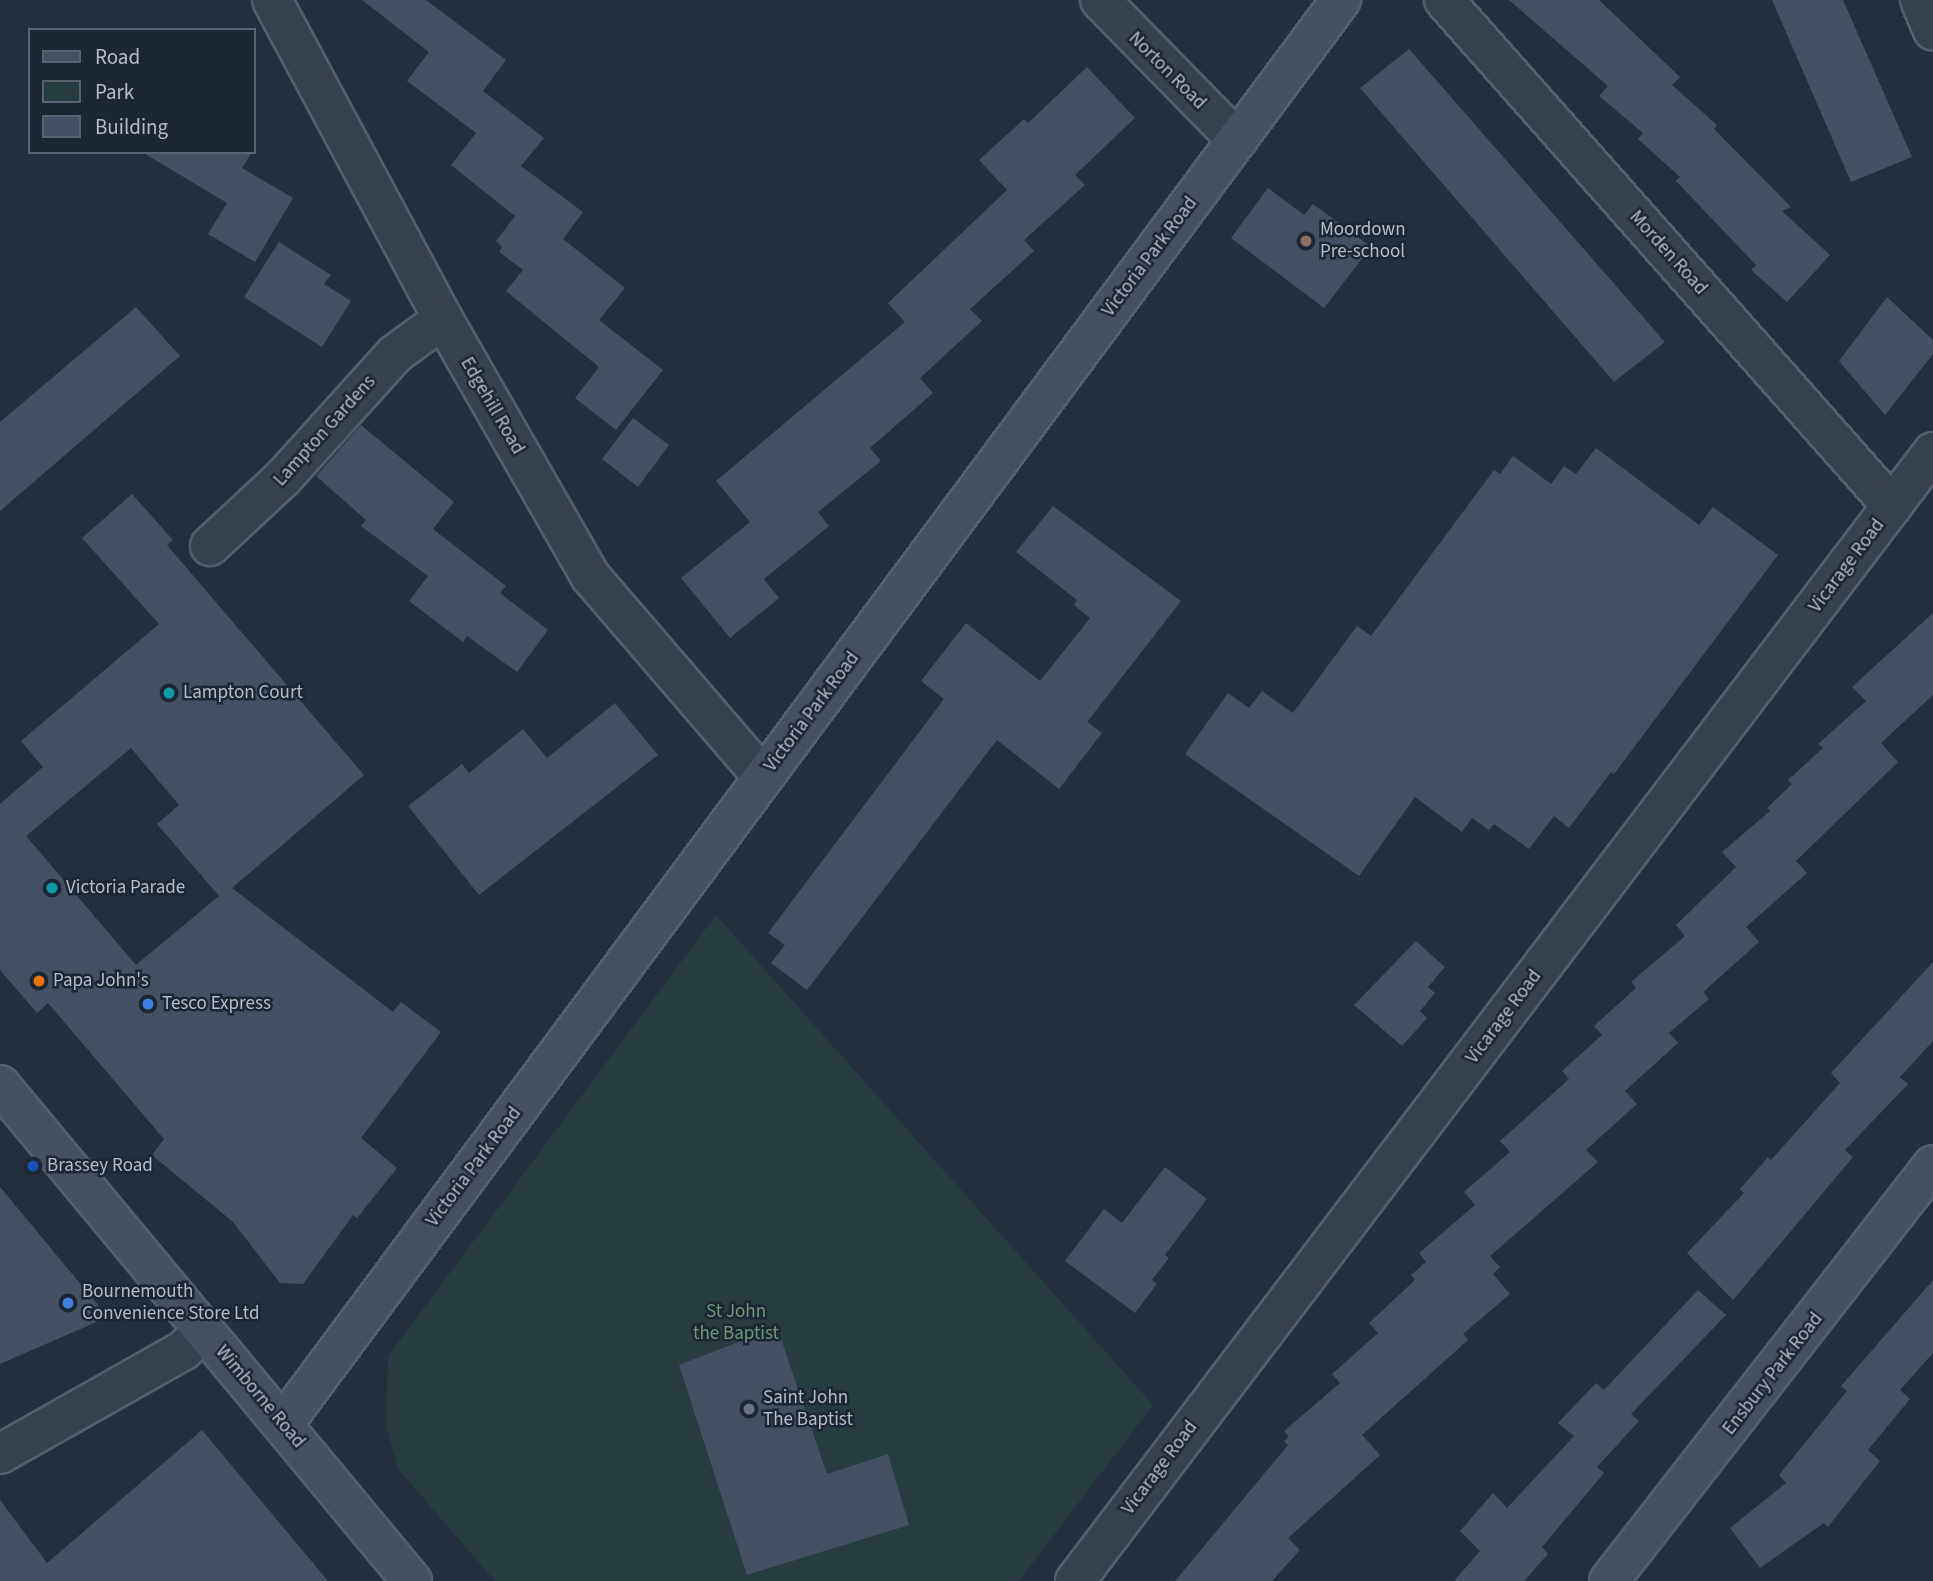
<!DOCTYPE html>
<html>
<head>
<meta charset="utf-8">
<style>
  body { margin:0 }
  #map { position:relative; width:1933px; height:1581px; overflow:hidden; background:#242f3e; font-family:"Source Sans 3",sans-serif }
  div>[style] { position:absolute }
  .green>* { inset:0; background:#263c3f }
  .building>* { inset:0; background:#455162 }
  .roads { filter:drop-shadow(2px 0 #565f6c) drop-shadow(-2px 0 #565f6c) drop-shadow(0 2px #565f6c) drop-shadow(0 -2px #565f6c) }
  .street>* { height:38px; margin:-19px; padding:0 19px; transform-origin:19px; border-radius:19px; background:#38414e }
  .secondary>* { height:38px; margin:-19px; padding:0 19px; transform-origin:19px; border-radius:19px; background:#465061 }
  .dots>* { width:19px; height:19px; translate:-50% -50%; box-sizing:border-box; border:4px solid #1d2633; border-radius:50% }
  span { translate:-50% -50%; white-space:nowrap; text-align:center; line-height:1.15; -webkit-text-stroke:5px #1d2633; paint-order:stroke }
  .street-label { font-size:19px; color:#b4bcc9 }
  .poi-label { font-size:19px; color:#b4bcc9 }
  .left { translate:0 -50%; text-align:left }
  .park-label { font-size:19px; color:#6b9a76 }
  .legend { position:absolute; left:28px; top:28px; width:228px; height:126px; box-sizing:border-box; background:#1d2633; border:2px solid #59626f; margin:0; padding:9px 12px; list-style:none; font-size:21px; color:#b4bcc9 }
  .legend li { display:flex; align-items:center; gap:14px; height:35px }
  .legend b { width:35px; border:2px solid #59626f }
</style>
</head>
<body>
<div id="map">
  <div class="green">
    <div style="clip-path:polygon(716px 915px,1153px 1405px,1019px 1581px,495px 1581px,398px 1469px,386px 1426px,388px 1356px)"></div>
  </div>
  <div class="building">
    <div style="clip-path:polygon(362px 0,426px 0,506px 60px,483px 91px,544px 138px,521px 166px,583px 212px,563px 239px,625px 288px,599px 320px,663px 370px,616px 430px,575px 398px,599px 367px,506px 291px,523px 270px,499px 252px,502px 247px,496px 241px,515px 216px,451px 165px,476px 133px,407px 81px,429px 52px)"></div>
    <div style="clip-path:polygon(1509px 0,1599px 0,1680px 77px,1672px 85px,1717px 125px,1714px 129px,1791px 207px,1782px 211px,1830px 255px,1787px 302px,1751px 270px,1756px 265px,1676px 181px,1680px 177px,1638px 139px,1643px 133px,1599px 96px,1608px 86px)"></div>
    <div style="clip-path:polygon(1772px 0,1843px 0,1912px 157px,1851px 182px)"></div>
    <div style="clip-path:polygon(1409px 49px,1665px 342px,1614px 382px,1360px 88px)"></div>
    <div style="clip-path:polygon(1087px 67px,1135px 118px,1075px 175px,1085px 185px,1024px 240px,1034px 251px,970px 309px,982px 321px,920px 378px,933px 393px,870px 448px,881px 461px,818px 512px,829px 526px,764px 579px,779px 598px,730px 638px,681px 578px,750px 522px,716px 481px,905px 322px,888px 303px,1007px 190px,979px 160px,1024px 119px,1028px 123px)"></div>
    <div style="clip-path:polygon(142px 152px,252px 152px,242px 168px,293px 198px,255px 262px,208px 234px,227px 203px)"></div>
    <div style="clip-path:polygon(1268px 188px,1304px 215px,1313px 204px,1371px 247px,1324px 308px,1231px 238px)"></div>
    <div style="clip-path:polygon(279px 242px,331px 275px,324px 284px,351px 301px,322px 347px,244px 297px)"></div>
    <div style="clip-path:polygon(1887px 297px,1933px 340px,1933px 354px,1885px 415px,1839px 361px)"></div>
    <div style="clip-path:polygon(136px 307px,180px 356px,0 511px,0 422px)"></div>
    <div style="clip-path:polygon(633px 418px,669px 445px,638px 487px,602px 459px)"></div>
    <div style="clip-path:polygon(361px 425px,454px 502px,433px 529px,506px 586px,500px 593px,548px 630px,517px 672px,467px 636px,463px 642px,409px 601px,428px 576px,361px 526px,366px 520px,316px 476px)"></div>
    <div style="clip-path:polygon(1596px 448px,1699px 525px,1713px 507px,1778px 555px,1614px 774px,1611px 772px,1569px 828px,1554px 816px,1529px 849px,1494px 824px,1489px 830px,1472px 818px,1462px 832px,1415px 797px,1359px 876px,1185px 754px,1228px 693px,1249px 708px,1262px 691px,1293px 713px,1357px 626px,1371px 636px,1494px 470px,1500px 474px,1513px 456px,1551px 484px,1564px 466px,1576px 474px)"></div>
    <div style="clip-path:polygon(evenodd,132px 494px,173px 540px,167px 545px,364px 775px,232px 888px,393px 1012px,401px 1002px,441px 1032px,361px 1138px,397px 1168px,357px 1218px,353px 1215px,303px 1284px,280px 1283px,233px 1222px,152px 1155px,164px 1139px,48px 1003px,37px 1013px,0 970px,0 804px,43px 767px,21px 741px,159px 624px,82px 538px,132px 494px,131px 748px,179px 805px,157px 824px,219px 896px,136px 965px,26px 836px,131px 748px)"></div>
    <div style="clip-path:polygon(1053px 506px,1181px 601px,1087px 722px,1102px 733px,1059px 789px,997px 740px,807px 990px,771px 963px,785px 945px,768px 933px,944px 699px,921px 681px,966px 623px,1040px 681px,1090px 618px,1074px 605px,1077px 600px,1016px 552px)"></div>
    <div style="clip-path:polygon(1933px 613px,1933px 695px,1881px 743px,1898px 762px,1796px 861px,1807px 873px,1746px 927px,1759px 942px,1703px 992px,1709px 999px,1669px 1033px,1678px 1043px,1625px 1091px,1637px 1104px,1586px 1150px,1598px 1162px,1490px 1256px,1500px 1267px,1493px 1274px,1510px 1294px,1463px 1334px,1468px 1340px,1362px 1435px,1380px 1455px,1288px 1538px,1300px 1550px,1272px 1581px,1175px 1581px,1288px 1445px,1284px 1441px,1289px 1437px,1284px 1431px,1340px 1383px,1332px 1374px,1378px 1333px,1369px 1323px,1415px 1280px,1411px 1275px,1426px 1262px,1419px 1253px,1475px 1205px,1464px 1192px,1510px 1152px,1500px 1141px,1569px 1079px,1562px 1071px,1602px 1035px,1594px 1026px,1636px 988px,1631px 982px,1685px 936px,1676px 925px,1736px 867px,1722px 852px,1770px 811px,1767px 808px,1792px 784px,1788px 780px,1823px 748px,1818px 744px,1866px 701px,1852px 687px)"></div>
    <div style="clip-path:polygon(615px 703px,658px 755px,479px 895px,408px 806px,462px 764px,469px 773px,523px 729px,547px 758px)"></div>
    <div style="clip-path:polygon(1416px 941px,1445px 967px,1428px 987px,1435px 993px,1420px 1011px,1427px 1018px,1402px 1046px,1354px 1005px)"></div>
    <div style="clip-path:polygon(1933px 962px,1933px 1041px,1900px 1077px,1908px 1084px,1845px 1150px,1853px 1157px,1733px 1300px,1687px 1253px,1744px 1193px,1740px 1189px,1768px 1157px,1771px 1160px,1840px 1083px,1831px 1073px)"></div>
    <div style="clip-path:polygon(1165px 1167px,1207px 1199px,1165px 1255px,1169px 1258px,1152px 1280px,1157px 1284px,1135px 1313px,1065px 1261px,1104px 1209px,1122px 1223px)"></div>
    <div style="clip-path:polygon(0 1187px,108px 1317px,0 1364px)"></div>
    <div style="clip-path:polygon(1933px 1280px,1933px 1353px,1900px 1390px,1910px 1399px,1868px 1450px,1880px 1461px,1828px 1527px,1824px 1523px,1760px 1568px,1730px 1528px,1786px 1483px,1779px 1475px,1847px 1391px,1841px 1386px)"></div>
    <div style="clip-path:polygon(1698px 1290px,1726px 1315px,1631px 1414px,1639px 1421px,1597px 1467px,1604px 1473px,1542px 1547px,1548px 1554px,1524px 1581px,1454px 1581px,1480px 1551px,1460px 1531px,1493px 1493px,1507px 1508px,1574px 1436px,1558px 1423px,1596px 1383px,1604px 1390px)"></div>
    <div style="clip-path:polygon(777px 1327px,827px 1474px,888px 1454px,909px 1525px,747px 1575px,679px 1365px)"></div>
    <div style="clip-path:polygon(202px 1430px,328px 1581px,0 1581px,0 1500px,47px 1563px)"></div>
  </div>
  <div class="roads">
    <div class="street">
      <div style="left:272px;top:0;width:362px;rotate:61.8deg"></div>
      <div style="left:443px;top:319px;width:297px;rotate:60.2deg"></div>
      <div style="left:591px;top:577px;width:264px;rotate:49.3deg"></div>
      <div style="left:1100px;top:0;width:196px;rotate:45.6deg"></div>
      <div style="left:1444px;top:0;width:676px;rotate:48.48deg"></div>
      <div style="left:1920px;top:0;width:33px;rotate:67deg"></div>
      <div style="left:210px;top:546px;width:100px;rotate:-43deg"></div>
      <div style="left:283px;top:478px;width:167px;rotate:-47.9deg"></div>
      <div style="left:395px;top:354px;width:59px;rotate:-36.1deg"></div>
      <div style="left:0;top:1454px;width:211px;rotate:-29.5deg"></div>
      <div style="left:184px;top:1350px;width:29px;rotate:-46deg"></div>
      <div style="left:1075px;top:1581px;width:1418px;rotate:-52.77deg"></div>
    </div>
    <div class="secondary">
      <div style="left:0;top:1085px;width:645px;rotate:50.29deg"></div>
      <div style="left:284px;top:1423px;width:1773px;rotate:-53.4deg"></div>
      <div style="left:1609px;top:1581px;width:527px;rotate:-52.09deg"></div>
    </div>
  </div>
  <div class="dots">
    <div style="left:1306px;top:241px;background:#8d6e63"></div>
    <div style="left:169px;top:693px;background:#0f9aa8"></div>
    <div style="left:52px;top:888px;background:#0f9aa8"></div>
    <div style="left:39px;top:981px;background:#e8710a"></div>
    <div style="left:148px;top:1004px;background:#3f7fe0"></div>
    <div style="left:33px;top:1166px;background:#1a4fb4"></div>
    <div style="left:68px;top:1303px;background:#3f7fe0"></div>
    <div style="left:749px;top:1409px;background:#6b7280"></div>
  </div>
  <div class="street-label">
    <span style="left:1167px;top:71px;rotate:45deg">Norton Road</span>
    <span style="left:1668px;top:253px;rotate:48deg">Morden Road</span>
    <span style="left:1150px;top:257px;rotate:-53deg">Victoria Park Road</span>
    <span style="left:492px;top:406px;rotate:60deg">Edgehill Road</span>
    <span style="left:325px;top:431px;rotate:-48deg">Lampton Gardens</span>
    <span style="left:1847px;top:566px;rotate:-53deg">Vicarage Road</span>
    <span style="left:812px;top:712px;rotate:-53deg">Victoria Park Road</span>
    <span style="left:1504px;top:1017px;rotate:-53deg">Vicarage Road</span>
    <span style="left:474px;top:1167px;rotate:-53deg">Victoria Park Road</span>
    <span style="left:1773px;top:1374px;rotate:-52deg">Ensbury Park Road</span>
    <span style="left:260px;top:1397px;rotate:50deg">Wimborne Road</span>
    <span style="left:1160px;top:1468px;rotate:-53deg">Vicarage Road</span>
  </div>
  <div class="poi-label">
    <span class="left" style="left:1320px;top:241px">Moordown<br>Pre-school</span>
    <span class="left" style="left:183px;top:693px">Lampton Court</span>
    <span class="left" style="left:66px;top:888px">Victoria Parade</span>
    <span class="left" style="left:53px;top:981px">Papa John's</span>
    <span class="left" style="left:162px;top:1004px">Tesco Express</span>
    <span class="left" style="left:47px;top:1166px">Brassey Road</span>
    <span class="left" style="left:82px;top:1303px">Bournemouth<br>Convenience Store Ltd</span>
    <span class="left" style="left:763px;top:1409px">Saint John<br>The Baptist</span>
  </div>
  <div class="park-label">
    <span style="left:736px;top:1323px">St John<br>the Baptist</span>
  </div>
  <ul class="legend">
  <li><b style="height:9px;background:#465061"></b>Road</li>
  <li><b style="height:19px;background:#263c3f"></b>Park</li>
  <li><b style="height:19px;background:#455162"></b>Building</li>
  </ul>
</div>
</body>
</html>
